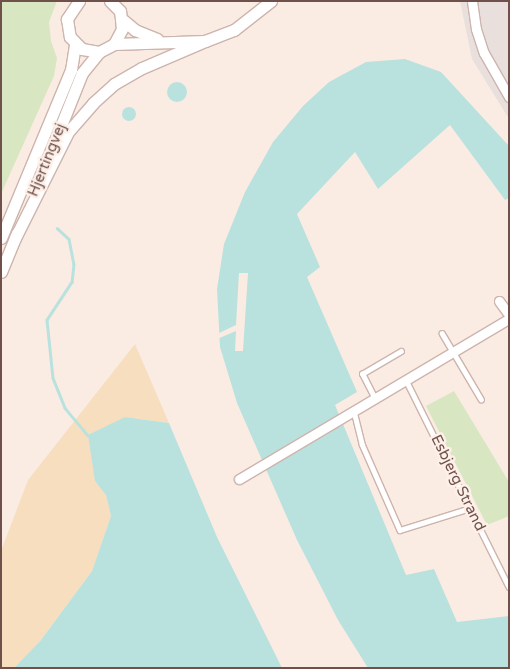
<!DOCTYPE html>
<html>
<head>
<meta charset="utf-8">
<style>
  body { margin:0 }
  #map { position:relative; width:510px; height:669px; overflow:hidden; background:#faece3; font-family:"Varela Round",sans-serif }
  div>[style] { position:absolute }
  .industrial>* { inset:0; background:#e9e0dd }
  .green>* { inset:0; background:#d9e6c2 }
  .sand>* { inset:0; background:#f7debf }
  .water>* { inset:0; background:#b9e2df }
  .round { border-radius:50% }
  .pier>* { inset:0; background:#faece3 }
  .stream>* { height:2.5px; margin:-1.25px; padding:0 1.25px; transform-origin:1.25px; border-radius:1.25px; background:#b9e2df }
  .roads { filter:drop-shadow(1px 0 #cdb4ad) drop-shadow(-1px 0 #cdb4ad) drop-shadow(0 1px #cdb4ad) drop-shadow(0 -1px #cdb4ad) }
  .lane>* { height:4.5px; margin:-2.25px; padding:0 2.25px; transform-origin:2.25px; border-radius:2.25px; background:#fff }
  .street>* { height:9px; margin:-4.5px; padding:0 4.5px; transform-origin:4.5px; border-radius:4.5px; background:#fff }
  .secondary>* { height:11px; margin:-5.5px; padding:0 5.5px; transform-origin:5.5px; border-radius:5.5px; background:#fff }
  span { translate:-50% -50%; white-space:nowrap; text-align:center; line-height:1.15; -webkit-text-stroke:5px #fdf0e8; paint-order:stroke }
  .street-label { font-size:15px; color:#70504b }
  .frame { position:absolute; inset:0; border:2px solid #70504b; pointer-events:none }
</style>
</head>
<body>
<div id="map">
  <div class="industrial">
    <div style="clip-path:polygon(460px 1px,509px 1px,509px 119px,472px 59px)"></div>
  </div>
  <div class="green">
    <div style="clip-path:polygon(1px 1px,57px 1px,49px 22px,51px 41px,57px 58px,54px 76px,1px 194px)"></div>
    <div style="clip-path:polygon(454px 391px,509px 482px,509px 516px,487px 525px,426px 406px)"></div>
  </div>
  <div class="sand">
    <div style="clip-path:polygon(135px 344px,169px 423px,125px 417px,95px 481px,106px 494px,111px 516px,92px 571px,41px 640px,14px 668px,1px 668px,1px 551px,28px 480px)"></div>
  </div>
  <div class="water">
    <div style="clip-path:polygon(405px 59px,441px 72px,509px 146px,509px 198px,505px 200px,450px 125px,378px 189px,355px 152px,297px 214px,320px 267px,307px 277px,357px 392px,335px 405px,406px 575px,434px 569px,457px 622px,509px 616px,509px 668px,368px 668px,338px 620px,297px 540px,237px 403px,220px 347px,217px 289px,224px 244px,245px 192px,273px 142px,303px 106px,329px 82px,366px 62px)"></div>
    <div class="round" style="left:167px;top:82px;width:20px;height:20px"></div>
    <div class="round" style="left:122px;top:107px;width:14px;height:14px"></div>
    <div style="clip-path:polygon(125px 417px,169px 423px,217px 537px,282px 668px,14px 668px,41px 640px,92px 571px,111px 516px,106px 495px,95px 481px,88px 435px)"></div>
  </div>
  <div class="pier">
    <div style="clip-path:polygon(239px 273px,248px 273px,243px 351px,235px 351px,236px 331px,217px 339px,217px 334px,236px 325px)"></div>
    <div style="clip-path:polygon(341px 413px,345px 423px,264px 471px,260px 461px)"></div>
  </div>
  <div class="stream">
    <div style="left:57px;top:228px;width:16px;rotate:43deg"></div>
    <div style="left:69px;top:239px;width:25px;rotate:79deg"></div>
    <div style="left:74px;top:264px;width:18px;rotate:96deg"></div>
    <div style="left:72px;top:282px;width:45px;rotate:123.3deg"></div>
    <div style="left:47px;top:320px;width:58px;rotate:84.1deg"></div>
    <div style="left:53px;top:378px;width:32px;rotate:68deg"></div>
    <div style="left:65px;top:408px;width:35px;rotate:50deg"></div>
  </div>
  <div class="roads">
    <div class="lane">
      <div style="left:442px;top:333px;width:77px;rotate:59.4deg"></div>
      <div style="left:406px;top:380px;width:231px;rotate:63.5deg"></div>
      <div style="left:375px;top:399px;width:28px;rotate:-117deg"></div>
      <div style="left:362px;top:374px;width:45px;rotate:-30.5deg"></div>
      <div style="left:354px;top:411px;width:34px;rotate:76deg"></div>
      <div style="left:362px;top:444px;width:94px;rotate:66.2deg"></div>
      <div style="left:400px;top:530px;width:73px;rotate:-17.4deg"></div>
    </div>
    <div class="street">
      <div style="left:472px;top:1px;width:28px;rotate:82deg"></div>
      <div style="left:476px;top:29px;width:25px;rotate:72deg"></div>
      <div style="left:484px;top:53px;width:51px;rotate:60.4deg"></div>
      <div style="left:499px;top:301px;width:17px;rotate:54deg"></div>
      <div style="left:239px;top:479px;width:314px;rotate:-30.7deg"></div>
    </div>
    <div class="secondary">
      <div style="left:79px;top:1px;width:22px;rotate:124deg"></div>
      <div style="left:67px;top:19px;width:18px;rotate:81deg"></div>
      <div style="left:70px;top:37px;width:17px;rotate:45deg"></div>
      <div style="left:82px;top:49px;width:17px;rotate:10deg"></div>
      <div style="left:99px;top:52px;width:17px;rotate:-28deg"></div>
      <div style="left:114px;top:44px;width:17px;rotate:-62deg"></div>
      <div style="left:122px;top:29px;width:18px;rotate:-96deg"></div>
      <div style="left:120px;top:11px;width:14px;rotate:-135deg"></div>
      <div style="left:123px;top:20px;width:16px;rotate:40deg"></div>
      <div style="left:135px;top:30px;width:24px;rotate:22deg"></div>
      <div style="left:114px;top:44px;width:91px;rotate:-1.9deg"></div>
      <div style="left:205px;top:41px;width:31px;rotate:-21deg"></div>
      <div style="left:234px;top:30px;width:47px;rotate:-38.1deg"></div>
      <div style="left:50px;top:153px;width:86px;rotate:-68.2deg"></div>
      <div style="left:82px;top:73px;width:27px;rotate:-51deg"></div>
      <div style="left:1px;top:238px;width:182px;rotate:-67.4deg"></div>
      <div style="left:71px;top:70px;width:26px;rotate:-81deg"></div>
      <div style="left:15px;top:238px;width:119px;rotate:-63.4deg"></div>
      <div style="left:68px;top:132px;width:38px;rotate:-49deg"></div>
      <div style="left:93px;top:103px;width:28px;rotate:-42deg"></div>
      <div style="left:114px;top:84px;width:32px;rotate:-30deg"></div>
      <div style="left:142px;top:68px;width:69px;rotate:-23.2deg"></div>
      <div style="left:1px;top:272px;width:42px;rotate:-67.7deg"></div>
    </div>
  </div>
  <div class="street-label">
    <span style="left:47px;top:160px;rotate:-68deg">Hjertingvej</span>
    <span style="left:458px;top:483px;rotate:64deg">Esbjerg Strand</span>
  </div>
  <div class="frame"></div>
</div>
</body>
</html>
